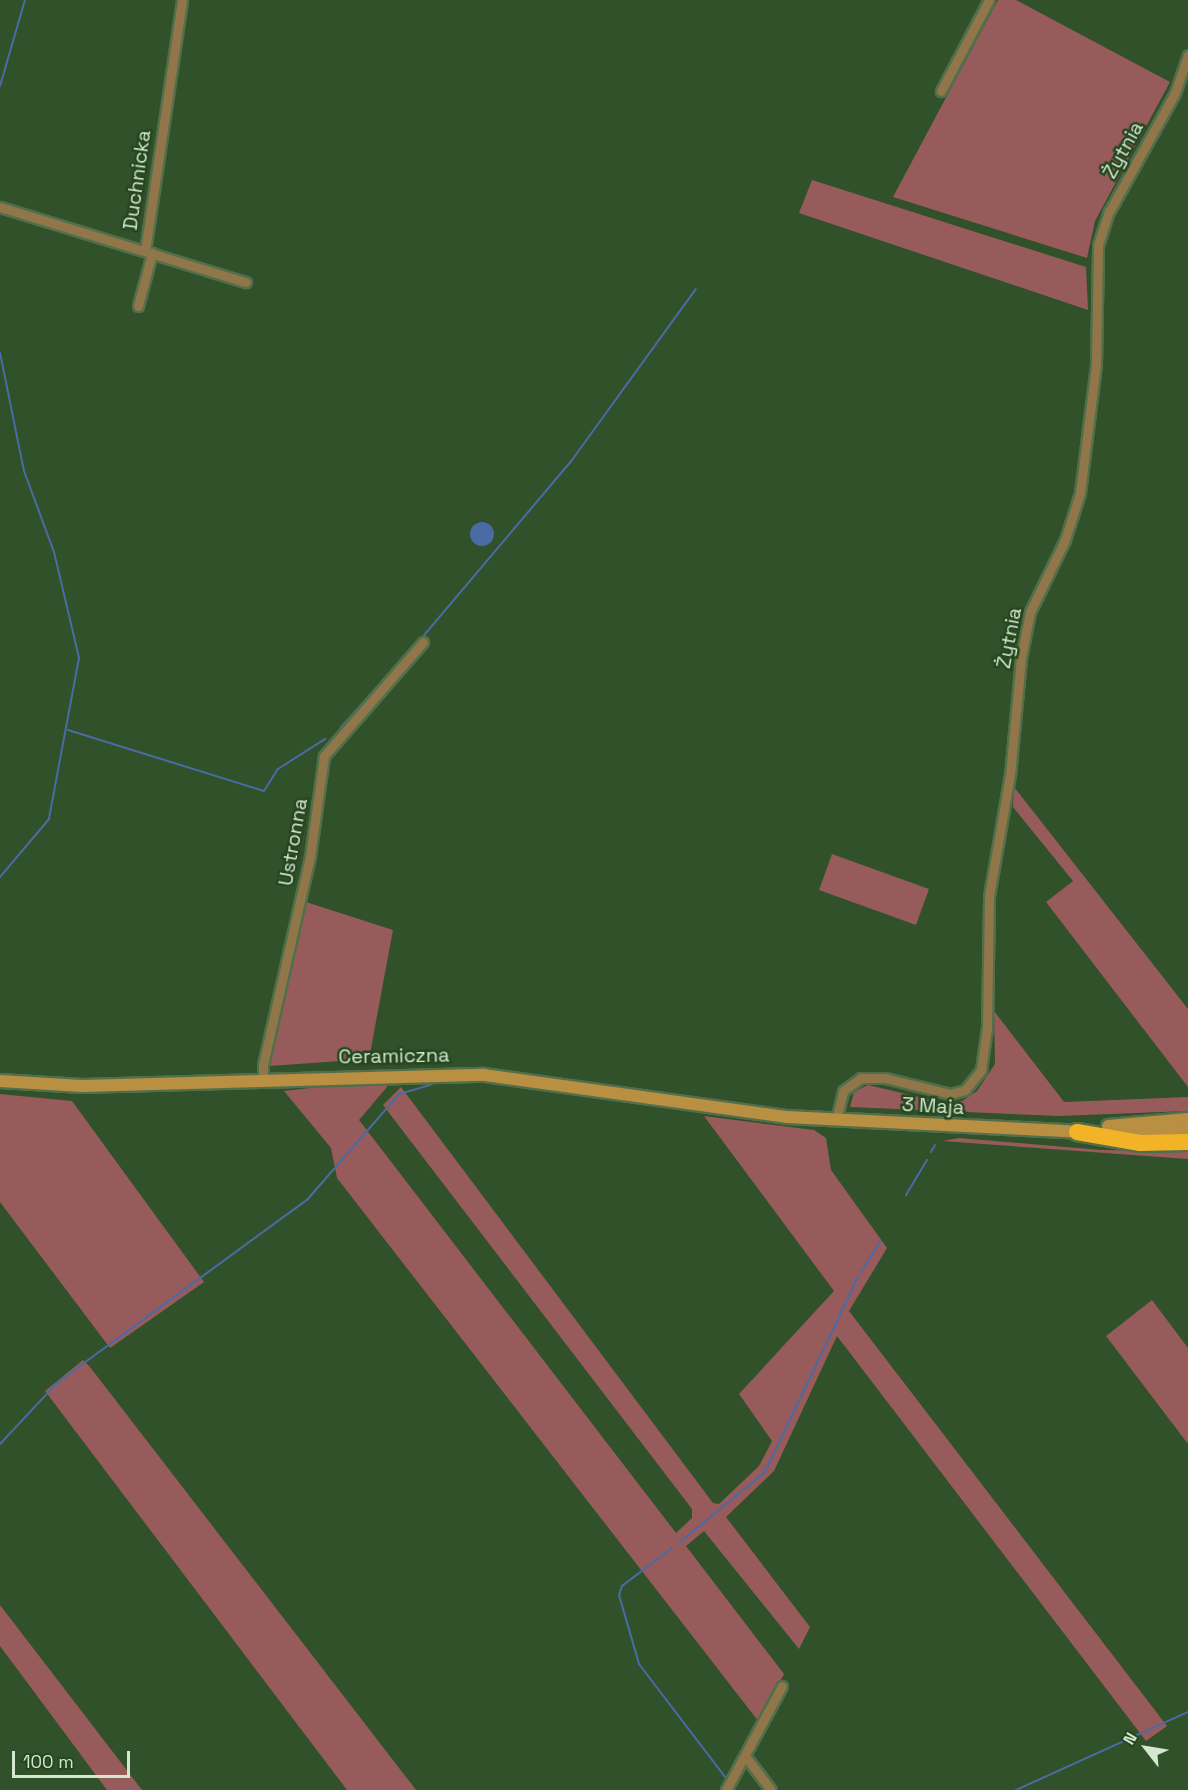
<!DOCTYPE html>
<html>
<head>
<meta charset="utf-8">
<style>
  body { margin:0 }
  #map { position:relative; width:1188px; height:1790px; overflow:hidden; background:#30512a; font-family:"Space Grotesk",sans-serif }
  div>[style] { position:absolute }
  .green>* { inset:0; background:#985b5b }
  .water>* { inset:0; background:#4a6ba4 }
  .round { border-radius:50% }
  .stream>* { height:2px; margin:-1px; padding:0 1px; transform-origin:1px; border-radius:1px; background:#4a6ba4 }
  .roads { filter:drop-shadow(2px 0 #516f4b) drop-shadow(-2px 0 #516f4b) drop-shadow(0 2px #516f4b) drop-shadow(0 -2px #516f4b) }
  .street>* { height:9px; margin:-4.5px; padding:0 4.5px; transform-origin:4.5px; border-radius:4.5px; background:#907649 }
  .secondary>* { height:12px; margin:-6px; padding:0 6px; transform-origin:6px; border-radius:6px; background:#b98f42 }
  .highway>* { height:16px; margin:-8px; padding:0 8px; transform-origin:8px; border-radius:8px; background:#f3b326 }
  span { translate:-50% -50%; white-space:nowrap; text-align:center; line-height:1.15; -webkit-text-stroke:5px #25461f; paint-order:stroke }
  .street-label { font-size:20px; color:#d4e7d0 }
  .north { position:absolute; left:1116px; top:1718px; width:60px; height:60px; -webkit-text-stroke:4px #25461f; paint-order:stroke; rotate:301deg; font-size:16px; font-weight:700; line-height:24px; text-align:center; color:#d4e7d0 }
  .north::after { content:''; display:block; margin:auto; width:21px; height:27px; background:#d4e7d0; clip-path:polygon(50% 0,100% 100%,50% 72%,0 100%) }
  .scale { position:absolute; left:12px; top:1751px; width:118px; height:27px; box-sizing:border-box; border:3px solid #d4e7d0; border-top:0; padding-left:8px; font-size:18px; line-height:21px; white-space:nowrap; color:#d4e7d0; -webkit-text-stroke:4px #25461f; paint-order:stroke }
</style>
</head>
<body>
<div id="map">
  <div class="green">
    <div style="clip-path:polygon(998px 0,1016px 0,1170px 82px,1095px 221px,1087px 258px,893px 197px)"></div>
    <div style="clip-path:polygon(812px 180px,1086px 267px,1088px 310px,799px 213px)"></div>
    <div style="clip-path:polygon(1014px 787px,1188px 1009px,1188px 1087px,1046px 902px,1073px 881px,1013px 807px)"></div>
    <div style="clip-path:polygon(832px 854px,929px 889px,916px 925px,819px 890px)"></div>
    <div style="clip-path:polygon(306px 902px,393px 930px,369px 1059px,269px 1066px)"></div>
    <div style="clip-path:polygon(994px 1011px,1064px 1102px,1188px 1097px,1188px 1111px,1058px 1116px,850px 1107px,854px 1092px,868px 1085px,944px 1103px,962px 1101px,977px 1091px,995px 1064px)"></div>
    <div style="clip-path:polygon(387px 1079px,387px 1087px,359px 1120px,676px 1533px,692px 1518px,692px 1509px,383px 1105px,401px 1087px,713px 1503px,719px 1504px,759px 1466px,772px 1441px,739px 1394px,834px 1291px,704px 1116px,814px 1130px,826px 1138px,831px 1170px,887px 1248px,849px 1311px,1167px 1726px,1146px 1741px,837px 1336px,774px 1471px,726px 1517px,810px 1627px,799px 1649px,704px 1531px,686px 1546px,784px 1674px,759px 1722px,337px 1178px,331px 1148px,284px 1091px)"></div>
    <div style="clip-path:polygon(0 1094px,72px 1101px,204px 1282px,110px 1348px,0 1202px)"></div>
    <div style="clip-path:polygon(959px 1138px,1101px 1150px,1188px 1151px,1188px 1159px,942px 1141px)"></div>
    <div style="clip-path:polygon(1152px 1300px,1188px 1348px,1188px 1444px,1106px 1336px)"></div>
    <div style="clip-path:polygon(83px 1360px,90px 1367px,416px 1790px,347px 1790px,45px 1391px)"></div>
    <div style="clip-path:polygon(0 1605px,96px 1730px,142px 1790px,107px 1790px,0 1646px)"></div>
  </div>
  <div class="water">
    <div class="round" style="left:470px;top:522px;width:24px;height:24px"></div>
  </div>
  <div class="stream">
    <div style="left:0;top:86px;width:90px;rotate:-73.8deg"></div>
    <div style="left:0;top:353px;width:120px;rotate:78.5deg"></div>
    <div style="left:24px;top:471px;width:86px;rotate:69.7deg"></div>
    <div style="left:54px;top:552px;width:109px;rotate:76.7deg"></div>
    <div style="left:79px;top:658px;width:164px;rotate:100.6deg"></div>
    <div style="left:49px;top:819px;width:76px;rotate:130.2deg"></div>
    <div style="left:420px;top:640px;width:236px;rotate:-49.8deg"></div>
    <div style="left:572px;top:460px;width:211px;rotate:-54.1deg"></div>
    <div style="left:341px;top:727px;width:73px;rotate:-47.8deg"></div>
    <div style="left:68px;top:730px;width:205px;rotate:17.3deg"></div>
    <div style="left:264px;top:791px;width:26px;rotate:-58deg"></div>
    <div style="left:278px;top:769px;width:56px;rotate:-32.6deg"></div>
    <div style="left:939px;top:1115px;width:11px;rotate:-80deg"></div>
    <div style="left:931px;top:1152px;width:8px;rotate:-60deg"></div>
    <div style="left:906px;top:1195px;width:41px;rotate:-59deg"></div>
    <div style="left:861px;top:1272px;width:36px;rotate:-58deg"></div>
    <div style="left:0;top:1444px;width:85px;rotate:-46.9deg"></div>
    <div style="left:58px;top:1382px;width:308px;rotate:-36.2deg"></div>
    <div style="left:307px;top:1200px;width:140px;rotate:-49deg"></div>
    <div style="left:399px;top:1094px;width:33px;rotate:-16deg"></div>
    <div style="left:680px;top:1542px;width:110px;rotate:-39.5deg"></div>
    <div style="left:765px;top:1472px;width:216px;rotate:-64.5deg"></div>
    <div style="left:672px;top:1548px;width:63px;rotate:142.8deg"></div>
    <div style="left:622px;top:1586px;width:9px;rotate:108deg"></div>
    <div style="left:619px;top:1595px;width:72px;rotate:73.8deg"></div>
    <div style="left:639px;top:1664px;width:147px;rotate:52.7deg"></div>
    <div style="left:1016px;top:1790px;width:189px;rotate:-24.4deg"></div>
  </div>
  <div class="roads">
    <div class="street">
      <div style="left:941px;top:91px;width:103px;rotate:-62.2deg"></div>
      <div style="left:0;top:207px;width:257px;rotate:17deg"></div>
      <div style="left:145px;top:251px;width:254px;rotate:-81.6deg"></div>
      <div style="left:138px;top:306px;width:55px;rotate:-75.2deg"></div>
      <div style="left:263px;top:1081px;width:16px;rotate:-90deg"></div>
      <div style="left:263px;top:1065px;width:213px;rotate:-77.3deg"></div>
      <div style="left:310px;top:857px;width:102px;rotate:-82.1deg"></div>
      <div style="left:324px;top:756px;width:151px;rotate:-49deg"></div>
      <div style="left:836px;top:1120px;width:30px;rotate:-76deg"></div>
      <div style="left:843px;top:1091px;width:22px;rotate:-36deg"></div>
      <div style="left:861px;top:1078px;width:24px"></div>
      <div style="left:885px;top:1078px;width:67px;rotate:13.8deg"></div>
      <div style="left:950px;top:1094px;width:16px;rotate:-15deg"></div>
      <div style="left:965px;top:1090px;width:26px;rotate:-51deg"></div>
      <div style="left:981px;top:1070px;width:42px;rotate:-81.9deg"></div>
      <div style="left:987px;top:1028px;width:132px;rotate:-89.1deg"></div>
      <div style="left:989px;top:896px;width:123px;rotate:-80.2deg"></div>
      <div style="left:1010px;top:775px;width:118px;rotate:-84.6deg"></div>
      <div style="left:1021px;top:658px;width:47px;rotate:-78.9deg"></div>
      <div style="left:1030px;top:612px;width:80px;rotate:-64.1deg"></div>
      <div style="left:1065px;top:540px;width:49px;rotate:-72.3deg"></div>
      <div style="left:1080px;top:493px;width:130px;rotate:-82.9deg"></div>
      <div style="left:1096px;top:364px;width:119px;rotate:-89deg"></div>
      <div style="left:1098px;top:245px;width:35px;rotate:-72deg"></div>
      <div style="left:1109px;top:212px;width:136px;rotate:-61deg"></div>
      <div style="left:1175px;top:93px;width:40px;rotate:-71.1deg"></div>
      <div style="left:746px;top:1757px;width:41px;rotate:52.9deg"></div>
      <div style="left:726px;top:1790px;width:118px;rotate:-61.7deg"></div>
    </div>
    <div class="secondary">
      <div style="left:0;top:1081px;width:82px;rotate:3.5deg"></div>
      <div style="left:82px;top:1086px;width:402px;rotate:-1.6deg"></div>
      <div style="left:484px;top:1075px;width:306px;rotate:7.9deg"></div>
      <div style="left:787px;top:1117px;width:297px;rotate:2.9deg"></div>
      <div style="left:1108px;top:1126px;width:80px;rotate:-5deg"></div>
      <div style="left:1107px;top:1132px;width:81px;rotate:-0.7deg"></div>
    </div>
    <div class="highway">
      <div style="left:1077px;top:1132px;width:64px;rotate:9.9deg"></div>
      <div style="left:1140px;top:1143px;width:48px;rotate:-1.2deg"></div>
    </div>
  </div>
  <div class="street-label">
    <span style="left:1123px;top:150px;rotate:-61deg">Żytnia</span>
    <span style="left:137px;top:180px;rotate:-82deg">Duchnicka</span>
    <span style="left:1009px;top:638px;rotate:-79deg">Żytnia</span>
    <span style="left:293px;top:842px;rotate:-80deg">Ustronna</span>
    <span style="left:394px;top:1056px;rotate:-1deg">Ceramiczna</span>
    <span style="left:933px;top:1106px;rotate:3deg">3 Maja</span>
  </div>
  <div class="north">N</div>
  <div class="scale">100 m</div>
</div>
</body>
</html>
